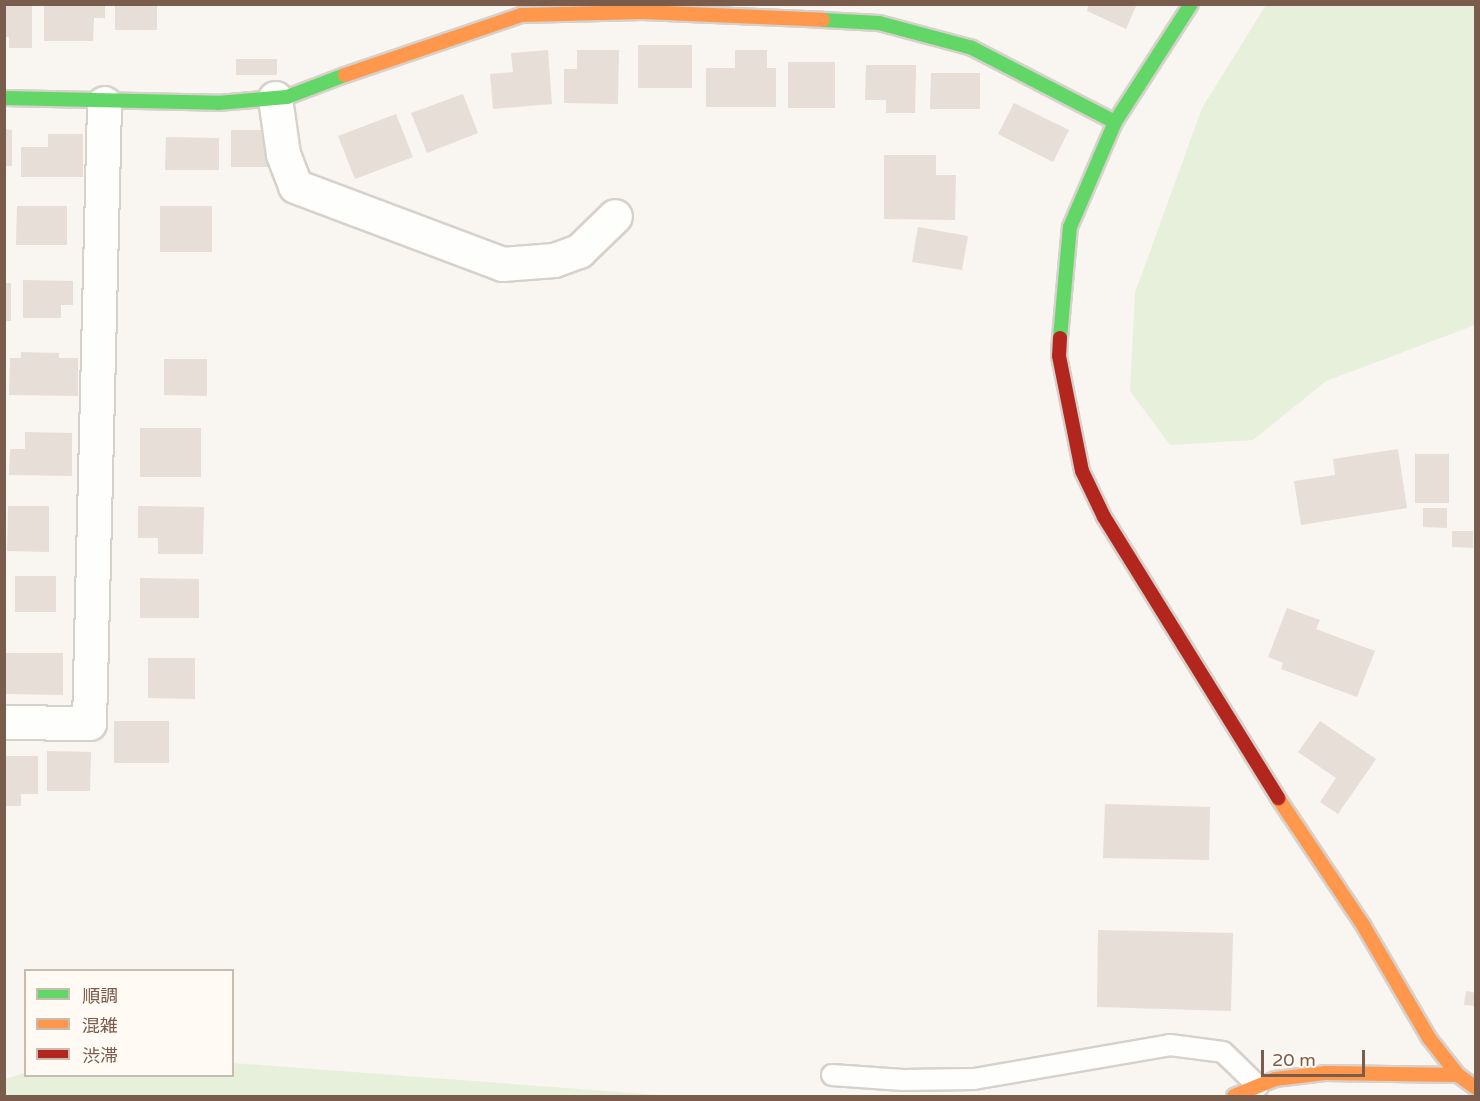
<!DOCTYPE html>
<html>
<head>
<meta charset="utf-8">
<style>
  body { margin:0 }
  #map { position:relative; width:1480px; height:1101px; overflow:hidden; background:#f9f5f0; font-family:"Varela Round","Noto Sans JP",sans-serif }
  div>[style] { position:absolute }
  .green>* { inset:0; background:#e7f0db }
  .building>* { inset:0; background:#e6ded7 }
  .roads { filter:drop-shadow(2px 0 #d7d1cb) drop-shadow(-2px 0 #d7d1cb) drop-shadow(0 2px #d7d1cb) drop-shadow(0 -2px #d7d1cb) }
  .lane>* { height:20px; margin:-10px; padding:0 10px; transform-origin:10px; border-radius:10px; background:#fefefd }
  .street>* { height:33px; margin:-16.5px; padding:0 16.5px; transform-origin:16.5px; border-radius:16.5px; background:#fefefd }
  .fast>* { height:14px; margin:-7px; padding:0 7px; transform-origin:7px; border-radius:7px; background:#63d668 }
  .slow>* { height:14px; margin:-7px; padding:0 7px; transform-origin:7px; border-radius:7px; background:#ff974d }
  .jam>* { height:14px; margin:-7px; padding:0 7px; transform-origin:7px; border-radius:7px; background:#b3261e }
  span { translate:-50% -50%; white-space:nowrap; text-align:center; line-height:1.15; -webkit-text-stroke:4.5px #fffaf3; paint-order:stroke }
  .frame { position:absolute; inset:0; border:6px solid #7a5c4d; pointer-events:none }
  .legend { position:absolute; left:24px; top:969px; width:210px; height:108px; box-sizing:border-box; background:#fffaf3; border:2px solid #cabbb1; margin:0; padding:8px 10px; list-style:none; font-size:18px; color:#7a5c4d }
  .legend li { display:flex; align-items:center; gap:12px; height:30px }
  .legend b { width:30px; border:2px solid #cabbb1 }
  .scale { position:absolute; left:1261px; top:1050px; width:104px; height:27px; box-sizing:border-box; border:3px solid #7a5c4d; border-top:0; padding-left:8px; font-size:18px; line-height:21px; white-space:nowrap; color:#7a5c4d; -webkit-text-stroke:4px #fffaf3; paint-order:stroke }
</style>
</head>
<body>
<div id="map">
  <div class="green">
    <div style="clip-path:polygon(1266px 5px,1475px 5px,1475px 325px,1326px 381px,1253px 440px,1170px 445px,1130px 391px,1135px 293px,1202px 108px)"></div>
    <div style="clip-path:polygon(233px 1063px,673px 1096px,5px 1096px,5px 1079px,25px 1073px,232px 1076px)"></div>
  </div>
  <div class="building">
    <div style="clip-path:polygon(4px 4px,32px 4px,32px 48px,9px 48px,9px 37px,4px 37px)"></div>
    <div style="clip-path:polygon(44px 4px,105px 4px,105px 18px,94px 18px,93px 41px,44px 41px)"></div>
    <div style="clip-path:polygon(115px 4px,157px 4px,157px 30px,115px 30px)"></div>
    <div style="clip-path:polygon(1089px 4px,1137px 4px,1126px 29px,1087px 11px)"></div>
    <div style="clip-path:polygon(638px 45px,692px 45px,692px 88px,638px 88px)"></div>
    <div style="clip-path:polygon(548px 50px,552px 104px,493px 109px,490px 74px,513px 72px,511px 53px)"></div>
    <div style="clip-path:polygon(577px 50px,619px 50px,618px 104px,564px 103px,564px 69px,577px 69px)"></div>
    <div style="clip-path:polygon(735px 50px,767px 50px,767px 68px,776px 68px,776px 107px,706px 107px,706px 68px,735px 68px)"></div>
    <div style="clip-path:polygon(236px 59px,277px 59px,277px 75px,236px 75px)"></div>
    <div style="clip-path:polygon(788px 62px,835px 62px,835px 108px,788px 108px)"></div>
    <div style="clip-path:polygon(866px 65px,916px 65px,915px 113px,886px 113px,886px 100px,865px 100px)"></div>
    <div style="clip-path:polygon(931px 73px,980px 73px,980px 109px,930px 109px)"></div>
    <div style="clip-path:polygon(463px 94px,478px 133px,427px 153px,411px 113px)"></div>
    <div style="clip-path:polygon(1014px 103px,1069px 130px,1053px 162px,998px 134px)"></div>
    <div style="clip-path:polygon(396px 114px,413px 157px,355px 179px,338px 136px)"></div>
    <div style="clip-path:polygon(4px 129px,12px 130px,12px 166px,4px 166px)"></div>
    <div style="clip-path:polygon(231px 130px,270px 130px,270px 167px,231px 167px)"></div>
    <div style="clip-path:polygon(48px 134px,83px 134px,83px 177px,21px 177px,21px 147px,48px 147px)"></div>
    <div style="clip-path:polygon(166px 137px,219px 138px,219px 170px,165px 170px)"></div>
    <div style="clip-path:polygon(884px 155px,936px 155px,936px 175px,956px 175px,955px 220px,884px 219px)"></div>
    <div style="clip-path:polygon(17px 206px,67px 206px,67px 245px,16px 245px)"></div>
    <div style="clip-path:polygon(160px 206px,212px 206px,212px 252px,160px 252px)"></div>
    <div style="clip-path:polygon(918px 227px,968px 236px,962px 270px,912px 262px)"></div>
    <div style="clip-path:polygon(23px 280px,73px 281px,73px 305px,61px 305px,61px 318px,23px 318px)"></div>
    <div style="clip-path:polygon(4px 283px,11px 283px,11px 321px,4px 321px)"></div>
    <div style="clip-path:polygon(21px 352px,59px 353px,59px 358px,78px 358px,78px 396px,9px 395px,10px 358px,21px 358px)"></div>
    <div style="clip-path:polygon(164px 359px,207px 359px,207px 396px,164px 395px)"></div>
    <div style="clip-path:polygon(140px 428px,201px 428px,201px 477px,140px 477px)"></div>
    <div style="clip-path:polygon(25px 432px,72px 433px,72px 476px,9px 475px,10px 449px,25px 449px)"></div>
    <div style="clip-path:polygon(1398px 449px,1407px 508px,1301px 525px,1294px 481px,1335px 475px,1333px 459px)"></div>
    <div style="clip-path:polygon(1415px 454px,1449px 454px,1449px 503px,1415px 503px)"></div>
    <div style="clip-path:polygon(8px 506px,49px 506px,49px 552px,7px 551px)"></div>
    <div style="clip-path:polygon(138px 506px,204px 507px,203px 554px,158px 554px,158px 538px,138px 538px)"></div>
    <div style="clip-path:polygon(1423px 508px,1447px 508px,1447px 528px,1423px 527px)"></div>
    <div style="clip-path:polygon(1452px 531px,1473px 531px,1473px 548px,1452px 547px)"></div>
    <div style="clip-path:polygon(15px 576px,56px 576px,56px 612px,15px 612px)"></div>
    <div style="clip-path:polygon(140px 578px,199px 579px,199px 618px,140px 618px)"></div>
    <div style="clip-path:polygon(1287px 608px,1320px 620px,1316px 629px,1375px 651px,1357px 697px,1281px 669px,1283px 663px,1268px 657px)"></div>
    <div style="clip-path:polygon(6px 653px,63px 653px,63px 695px,5px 694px)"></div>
    <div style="clip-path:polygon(148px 658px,195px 658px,195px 699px,148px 698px)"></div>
    <div style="clip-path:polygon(114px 721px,169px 721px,169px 763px,114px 763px)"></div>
    <div style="clip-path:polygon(1320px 721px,1376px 759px,1338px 814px,1320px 802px,1336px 778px,1298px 752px)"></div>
    <div style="clip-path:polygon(47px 751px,91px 752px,90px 791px,47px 791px)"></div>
    <div style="clip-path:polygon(4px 756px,38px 756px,38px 794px,21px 794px,21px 806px,4px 806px)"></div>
    <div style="clip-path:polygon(1105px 804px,1210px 807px,1209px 860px,1103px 858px)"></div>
    <div style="clip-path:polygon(1098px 930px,1233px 933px,1231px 1011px,1097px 1007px)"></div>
    <div style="clip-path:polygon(1466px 991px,1476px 993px,1476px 1006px,1464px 1005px)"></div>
  </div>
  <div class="roads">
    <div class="lane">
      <div style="left:832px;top:1075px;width:71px;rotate:4deg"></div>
      <div style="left:903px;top:1080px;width:71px;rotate:-0.8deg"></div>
      <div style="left:974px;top:1079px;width:199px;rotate:-9.8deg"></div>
      <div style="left:1170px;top:1045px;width:53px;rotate:7.5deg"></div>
      <div style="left:1223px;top:1052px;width:49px;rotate:44.2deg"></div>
    </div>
    <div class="street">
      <div style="left:275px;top:98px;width:57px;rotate:81.9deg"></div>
      <div style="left:283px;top:154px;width:34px;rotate:69deg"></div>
      <div style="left:295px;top:186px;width:221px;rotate:20.6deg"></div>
      <div style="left:502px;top:264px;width:52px;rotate:-4.4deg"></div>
      <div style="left:554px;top:260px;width:27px;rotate:-20deg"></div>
      <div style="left:579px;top:251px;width:50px;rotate:-44.2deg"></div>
      <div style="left:4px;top:722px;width:85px;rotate:0.7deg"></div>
      <div style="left:89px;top:723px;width:620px;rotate:-88.61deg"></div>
    </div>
    <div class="fast">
      <div style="left:823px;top:20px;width:56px;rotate:3.1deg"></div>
      <div style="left:879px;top:23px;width:96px;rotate:15deg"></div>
      <div style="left:972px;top:48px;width:161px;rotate:27.4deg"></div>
      <div style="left:4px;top:98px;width:214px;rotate:1.3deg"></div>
      <div style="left:218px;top:103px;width:69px;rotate:-5deg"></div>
      <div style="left:287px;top:97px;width:62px;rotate:-20.8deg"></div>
      <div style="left:1060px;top:338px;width:111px;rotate:-84.9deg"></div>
      <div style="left:1070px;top:227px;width:114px;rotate:-66.8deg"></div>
      <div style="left:1115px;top:122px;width:140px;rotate:-57.2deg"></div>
    </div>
    <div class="slow">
      <div style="left:345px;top:75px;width:186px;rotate:-18.8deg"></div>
      <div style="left:521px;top:15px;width:122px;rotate:-1.4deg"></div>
      <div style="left:643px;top:12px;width:180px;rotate:2.5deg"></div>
      <div style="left:1278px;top:798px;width:153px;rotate:56.2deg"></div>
      <div style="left:1363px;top:925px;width:131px;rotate:59.7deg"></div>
      <div style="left:1429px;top:1038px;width:47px;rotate:51.9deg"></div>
      <div style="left:1458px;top:1075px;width:22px;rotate:36deg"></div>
      <div style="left:1234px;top:1096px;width:44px;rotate:-22.5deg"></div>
      <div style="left:1275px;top:1079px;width:50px;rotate:-6.8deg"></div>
      <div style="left:1325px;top:1073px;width:133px;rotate:0.9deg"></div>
    </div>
    <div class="jam">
      <div style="left:1060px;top:338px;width:18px;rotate:93deg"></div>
      <div style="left:1059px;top:356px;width:117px;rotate:78.7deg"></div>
      <div style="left:1082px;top:471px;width:51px;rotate:64.4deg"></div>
      <div style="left:1104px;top:517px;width:331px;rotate:58.2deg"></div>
    </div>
  </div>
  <div class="frame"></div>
  <ul class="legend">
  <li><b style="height:8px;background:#63d668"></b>順調</li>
  <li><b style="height:8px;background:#ff974d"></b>混雑</li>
  <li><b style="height:8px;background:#b3261e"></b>渋滞</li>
  </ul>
  <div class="scale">20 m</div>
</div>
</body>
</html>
